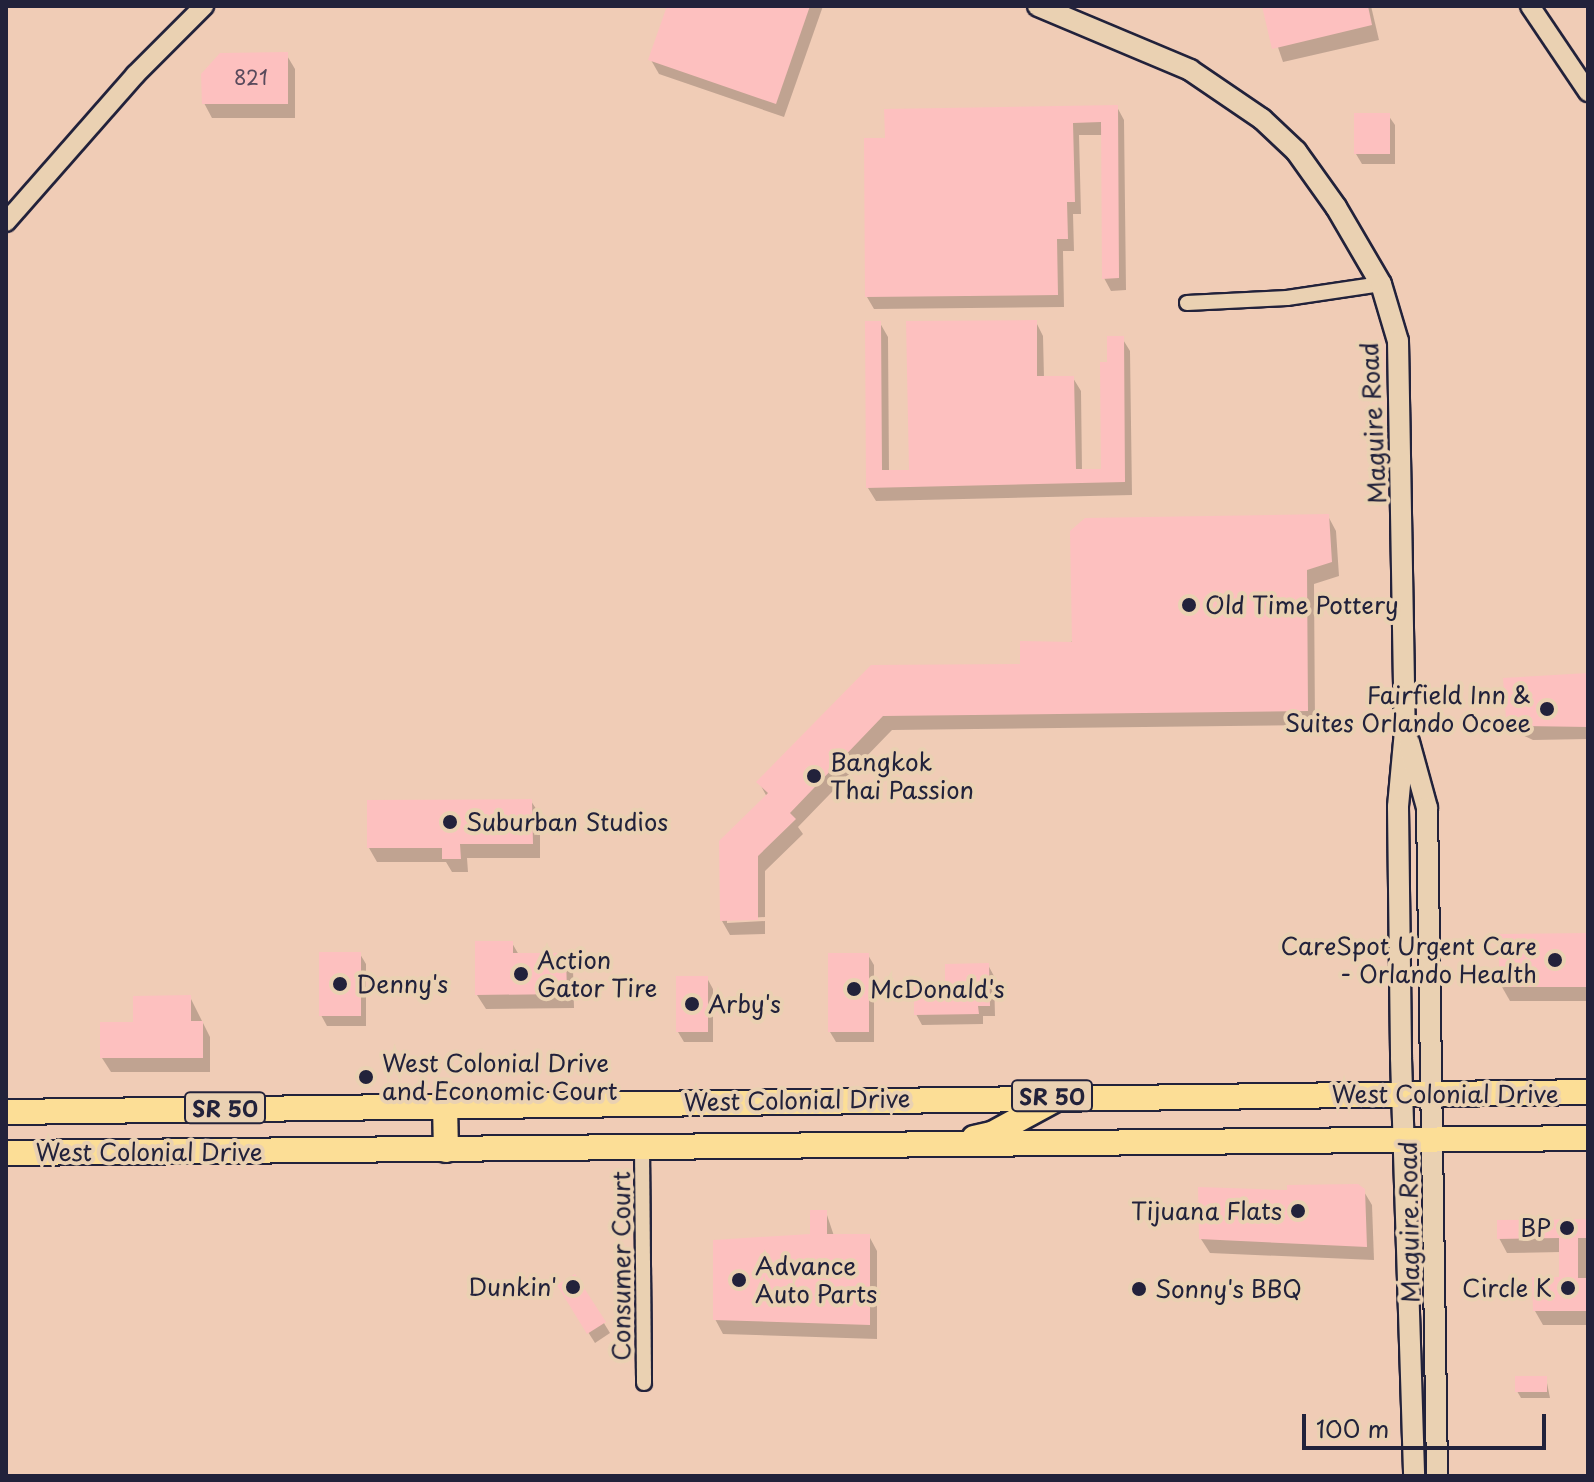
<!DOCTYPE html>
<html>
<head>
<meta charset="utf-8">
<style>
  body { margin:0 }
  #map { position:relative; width:1594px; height:1482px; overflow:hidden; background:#f0ccb6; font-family:"Playpen Sans",sans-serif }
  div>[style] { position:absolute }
  .shadow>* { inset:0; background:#0003 }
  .building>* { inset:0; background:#fdc0bf }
  .roads { filter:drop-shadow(2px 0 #22223b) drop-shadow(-2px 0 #22223b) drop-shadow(0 2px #22223b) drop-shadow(0 -2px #22223b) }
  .minor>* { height:14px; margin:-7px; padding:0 7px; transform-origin:7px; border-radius:7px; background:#ead1b2 }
  .tertiary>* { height:18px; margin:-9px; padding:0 9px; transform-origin:9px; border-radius:9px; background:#ead1b2 }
  .secondary>* { height:20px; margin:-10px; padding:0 10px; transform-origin:10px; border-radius:10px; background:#ead1b2 }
  .trunk>* { height:24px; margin:-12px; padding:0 12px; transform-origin:12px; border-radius:12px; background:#fcde96 }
  .dots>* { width:22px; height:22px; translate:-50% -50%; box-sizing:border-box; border:4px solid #ead1b2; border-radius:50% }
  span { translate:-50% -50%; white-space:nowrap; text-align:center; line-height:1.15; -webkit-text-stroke:8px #ead1b2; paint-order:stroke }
  .number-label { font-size:20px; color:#594a5c }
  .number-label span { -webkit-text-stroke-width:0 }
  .shield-label span { padding:2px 6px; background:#ead1b2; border:2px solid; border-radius:6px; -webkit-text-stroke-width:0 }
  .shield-label { font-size:22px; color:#22223b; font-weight:700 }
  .street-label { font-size:24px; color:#22223b }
  .poi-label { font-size:24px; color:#22223b }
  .left { translate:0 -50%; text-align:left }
  .right { translate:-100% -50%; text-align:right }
  .frame { position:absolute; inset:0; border:8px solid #22223b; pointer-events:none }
  .scale { position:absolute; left:1302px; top:1414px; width:244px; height:36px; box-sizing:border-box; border:4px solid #22223b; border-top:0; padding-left:10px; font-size:24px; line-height:28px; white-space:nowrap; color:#22223b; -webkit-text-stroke:6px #ead1b2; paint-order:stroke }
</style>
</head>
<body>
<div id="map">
  <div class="shadow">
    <div style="clip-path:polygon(669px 6px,823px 6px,784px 117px,659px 74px,651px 60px)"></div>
    <div style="clip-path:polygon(1264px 6px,1371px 6px,1379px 40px,1283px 62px)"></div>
    <div style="clip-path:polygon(286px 54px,295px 69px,295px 118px,212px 118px,204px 103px)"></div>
    <div style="clip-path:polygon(1117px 107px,1124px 120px,1126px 290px,1111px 291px,1104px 278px,1103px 135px,1079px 135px,1081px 214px,1073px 214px,1074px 251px,1063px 251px,1064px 307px,874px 309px,867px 297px,887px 140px)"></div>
    <div style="clip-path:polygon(1388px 115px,1395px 125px,1395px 164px,1362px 164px,1356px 154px)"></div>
    <div style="clip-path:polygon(1036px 322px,1043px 336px,1044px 378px,1073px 378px,1081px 391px,1082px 471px,1103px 471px,1109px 364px,1122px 338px,1130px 351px,1132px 495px,876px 501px,868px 488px,880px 323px,888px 337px,889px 472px,911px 472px)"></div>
    <div style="clip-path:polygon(1328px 516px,1336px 531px,1339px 576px,1314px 584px,1315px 725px,892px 730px,798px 827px,803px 834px,765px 871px,765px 917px,727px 919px,727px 923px,765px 921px,765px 934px,730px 935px,722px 921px,767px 797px,759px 782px,872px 667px,1022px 666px)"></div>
    <div style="clip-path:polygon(1588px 677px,1588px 739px,1533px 740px,1516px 732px,1508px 717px)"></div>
    <div style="clip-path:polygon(531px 801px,540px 815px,540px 858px,467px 858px,468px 872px,452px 872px,446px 862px,377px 862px,369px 848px)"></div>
    <div style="clip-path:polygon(1588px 935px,1588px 1001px,1510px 1001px,1502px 987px)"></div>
    <div style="clip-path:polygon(512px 943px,519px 955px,565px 955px,573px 969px,574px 1008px,486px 1009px,477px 995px)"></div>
    <div style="clip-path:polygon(360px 954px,366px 964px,366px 1026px,327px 1026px,321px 1015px)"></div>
    <div style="clip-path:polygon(868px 955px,874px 965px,874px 1042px,836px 1042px,830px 1032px)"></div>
    <div style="clip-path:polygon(988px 965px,994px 976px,995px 1016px,983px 1016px,983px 1024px,922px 1025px,916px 1014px,947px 986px)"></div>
    <div style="clip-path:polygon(707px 978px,713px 989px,713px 1042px,684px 1042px,678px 1032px)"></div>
    <div style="clip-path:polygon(190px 997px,210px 1037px,210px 1072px,111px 1072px,102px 1058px,135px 1024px)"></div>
    <div style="clip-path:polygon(1363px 1190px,1372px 1205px,1374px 1260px,1210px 1253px,1201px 1239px,1289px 1192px)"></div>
    <div style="clip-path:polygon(826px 1212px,834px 1236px,869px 1236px,877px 1251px,877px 1339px,723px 1334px,715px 1319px,812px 1236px)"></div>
    <div style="clip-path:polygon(1588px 1221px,1588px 1325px,1543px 1325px,1535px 1311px,1561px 1279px,1561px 1252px,1507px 1253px,1499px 1238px)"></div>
    <div style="clip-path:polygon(575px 1276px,610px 1333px,595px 1343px,559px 1286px)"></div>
    <div style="clip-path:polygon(1546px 1378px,1550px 1398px,1521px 1398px,1517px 1391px)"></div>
  </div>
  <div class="building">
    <div style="clip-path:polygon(667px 6px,810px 6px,776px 104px,648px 60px)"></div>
    <div style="clip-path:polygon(1262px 6px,1368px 6px,1372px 25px,1272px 49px)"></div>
    <div style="clip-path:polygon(288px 52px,288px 104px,202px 104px,201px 74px,220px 53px)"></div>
    <div style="clip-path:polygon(1118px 105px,1119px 278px,1102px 279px,1101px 122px,1073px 123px,1075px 202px,1067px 202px,1068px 239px,1057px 239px,1058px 295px,865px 297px,864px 138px,885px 138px,884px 109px)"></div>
    <div style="clip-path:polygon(1354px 113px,1390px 113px,1390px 154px,1354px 154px)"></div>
    <div style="clip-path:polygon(1037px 320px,1037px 376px,1074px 376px,1076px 469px,1101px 469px,1100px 362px,1107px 362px,1107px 336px,1124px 336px,1125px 482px,866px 488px,865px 321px,881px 321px,882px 470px,909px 470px,906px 321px)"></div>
    <div style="clip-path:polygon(1329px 514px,1332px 562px,1307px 570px,1308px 711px,883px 716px,790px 813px,796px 819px,758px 856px,758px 920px,720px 921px,719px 841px,768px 793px,756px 782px,871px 665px,1020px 664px,1020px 641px,1072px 642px,1070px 531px,1085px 518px)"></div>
    <div style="clip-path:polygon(1588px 673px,1588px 727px,1524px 726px,1506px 718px,1503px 678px)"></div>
    <div style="clip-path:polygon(532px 799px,533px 844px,460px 844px,461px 859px,442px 859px,442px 848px,367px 848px,367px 800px)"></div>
    <div style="clip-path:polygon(1588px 933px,1588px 987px,1500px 987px,1498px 934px)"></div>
    <div style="clip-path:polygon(475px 941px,513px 941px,513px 953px,566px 953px,567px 994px,475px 995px)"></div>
    <div style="clip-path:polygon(319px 952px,361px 952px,361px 1016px,319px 1016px)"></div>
    <div style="clip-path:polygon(828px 953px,869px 953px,869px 1032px,828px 1032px)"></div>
    <div style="clip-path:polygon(989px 963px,990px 1006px,978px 1006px,979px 1014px,914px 1015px,914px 985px,945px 984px,945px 964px)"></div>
    <div style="clip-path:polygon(676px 976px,708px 976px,708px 1032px,676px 1032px)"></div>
    <div style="clip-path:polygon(191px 995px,191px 1021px,203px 1021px,203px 1058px,100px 1058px,100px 1022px,133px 1022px,133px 996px)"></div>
    <div style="clip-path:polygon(1358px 1184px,1365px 1189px,1367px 1247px,1199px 1239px,1198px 1187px,1287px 1190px,1287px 1185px)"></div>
    <div style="clip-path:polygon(810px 1210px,827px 1210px,827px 1234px,870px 1234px,870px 1325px,713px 1320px,713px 1240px,810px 1234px)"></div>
    <div style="clip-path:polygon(1588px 1219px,1588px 1238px,1578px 1238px,1578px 1278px,1588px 1278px,1588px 1311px,1533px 1311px,1532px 1277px,1559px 1277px,1559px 1238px,1497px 1239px,1497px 1220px)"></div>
    <div style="clip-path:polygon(575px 1274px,606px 1322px,587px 1334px,557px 1285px)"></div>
    <div style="clip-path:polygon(1515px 1376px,1547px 1376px,1547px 1392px,1515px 1392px)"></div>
  </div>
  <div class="roads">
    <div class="minor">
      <div style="left:1187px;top:303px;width:100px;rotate:-2.9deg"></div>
      <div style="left:1287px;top:298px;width:95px;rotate:-8.5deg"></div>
      <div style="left:642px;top:1149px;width:234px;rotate:89.5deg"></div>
    </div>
    <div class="tertiary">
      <div style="left:1530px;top:6px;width:104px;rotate:56deg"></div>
      <div style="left:6px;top:222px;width:196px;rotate:-48.7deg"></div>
      <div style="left:135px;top:75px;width:98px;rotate:-45deg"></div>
    </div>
    <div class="secondary">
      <div style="left:1038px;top:6px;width:165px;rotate:22.8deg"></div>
      <div style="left:1190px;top:70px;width:87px;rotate:34.2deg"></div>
      <div style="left:1262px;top:119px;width:47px;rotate:43.3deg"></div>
      <div style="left:1296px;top:151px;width:69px;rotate:54.5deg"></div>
      <div style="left:1336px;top:207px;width:89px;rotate:59.7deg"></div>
      <div style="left:1381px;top:284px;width:59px;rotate:73.4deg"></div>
      <div style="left:1398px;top:341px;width:390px;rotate:89deg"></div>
      <div style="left:1405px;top:731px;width:76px;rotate:95.3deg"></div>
      <div style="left:1398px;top:807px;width:251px;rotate:89.3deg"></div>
      <div style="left:1401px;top:1058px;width:418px;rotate:88.2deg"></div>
      <div style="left:1409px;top:742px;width:68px;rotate:74.7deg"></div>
      <div style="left:1427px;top:808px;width:668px;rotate:89.14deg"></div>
    </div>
    <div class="trunk">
      <div style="left:445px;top:1104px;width:46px;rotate:88.8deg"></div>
      <div style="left:6px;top:1112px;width:1582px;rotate:-0.72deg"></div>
      <div style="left:974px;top:1138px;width:18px;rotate:-13deg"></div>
      <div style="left:992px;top:1134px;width:77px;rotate:-28.6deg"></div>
      <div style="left:6px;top:1153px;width:1582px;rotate:-0.54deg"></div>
    </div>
  </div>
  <div class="dots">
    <div style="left:1189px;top:605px;background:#22223b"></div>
    <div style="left:1547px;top:709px;background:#22223b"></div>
    <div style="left:814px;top:776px;background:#22223b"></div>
    <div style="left:450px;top:822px;background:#22223b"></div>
    <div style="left:1555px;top:960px;background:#22223b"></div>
    <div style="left:521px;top:974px;background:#22223b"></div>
    <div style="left:340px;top:984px;background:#22223b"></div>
    <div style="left:854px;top:989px;background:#22223b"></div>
    <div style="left:692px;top:1004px;background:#22223b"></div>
    <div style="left:366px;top:1077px;background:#22223b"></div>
    <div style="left:1298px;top:1211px;background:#22223b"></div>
    <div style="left:1567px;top:1228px;background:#22223b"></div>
    <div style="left:739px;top:1280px;background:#22223b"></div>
    <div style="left:573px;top:1287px;background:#22223b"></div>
    <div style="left:1568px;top:1288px;background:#22223b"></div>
    <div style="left:1139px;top:1289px;background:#22223b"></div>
  </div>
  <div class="number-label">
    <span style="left:251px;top:77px">821</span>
  </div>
  <div class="shield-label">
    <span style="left:1052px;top:1096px">SR 50</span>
    <span style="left:225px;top:1108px">SR 50</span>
  </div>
  <div class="street-label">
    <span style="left:1373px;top:423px;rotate:-93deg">Maguire Road</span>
    <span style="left:1445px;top:1094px">West Colonial Drive</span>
    <span style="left:797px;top:1100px;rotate:-1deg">West Colonial Drive</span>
    <span style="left:149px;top:1152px">West Colonial Drive</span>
    <span style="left:1409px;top:1222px;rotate:-91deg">Maguire Road</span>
    <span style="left:621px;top:1266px;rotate:-90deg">Consumer Court</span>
  </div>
  <div class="poi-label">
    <span class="left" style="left:1205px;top:605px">Old Time Pottery</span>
    <span class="right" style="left:1531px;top:709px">Fairfield Inn &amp;<br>Suites Orlando Ocoee</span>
    <span class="left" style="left:830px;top:776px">Bangkok<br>Thai Passion</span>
    <span class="left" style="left:466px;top:822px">Suburban Studios</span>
    <span class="right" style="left:1537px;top:960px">CareSpot Urgent Care<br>- Orlando Health</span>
    <span class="left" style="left:537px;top:974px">Action<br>Gator Tire</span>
    <span class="left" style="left:356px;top:984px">Denny's</span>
    <span class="left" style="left:870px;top:989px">McDonald's</span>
    <span class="left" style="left:708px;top:1004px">Arby's</span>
    <span class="left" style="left:382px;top:1077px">West Colonial Drive<br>and Economic Court</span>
    <span class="right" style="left:1282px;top:1211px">Tijuana Flats</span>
    <span class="right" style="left:1551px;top:1228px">BP</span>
    <span class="left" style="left:755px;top:1280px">Advance<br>Auto Parts</span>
    <span class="right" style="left:557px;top:1287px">Dunkin'</span>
    <span class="right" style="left:1552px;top:1288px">Circle K</span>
    <span class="left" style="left:1155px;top:1289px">Sonny's BBQ</span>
  </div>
  <div class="frame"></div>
  <div class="scale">100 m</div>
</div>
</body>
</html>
